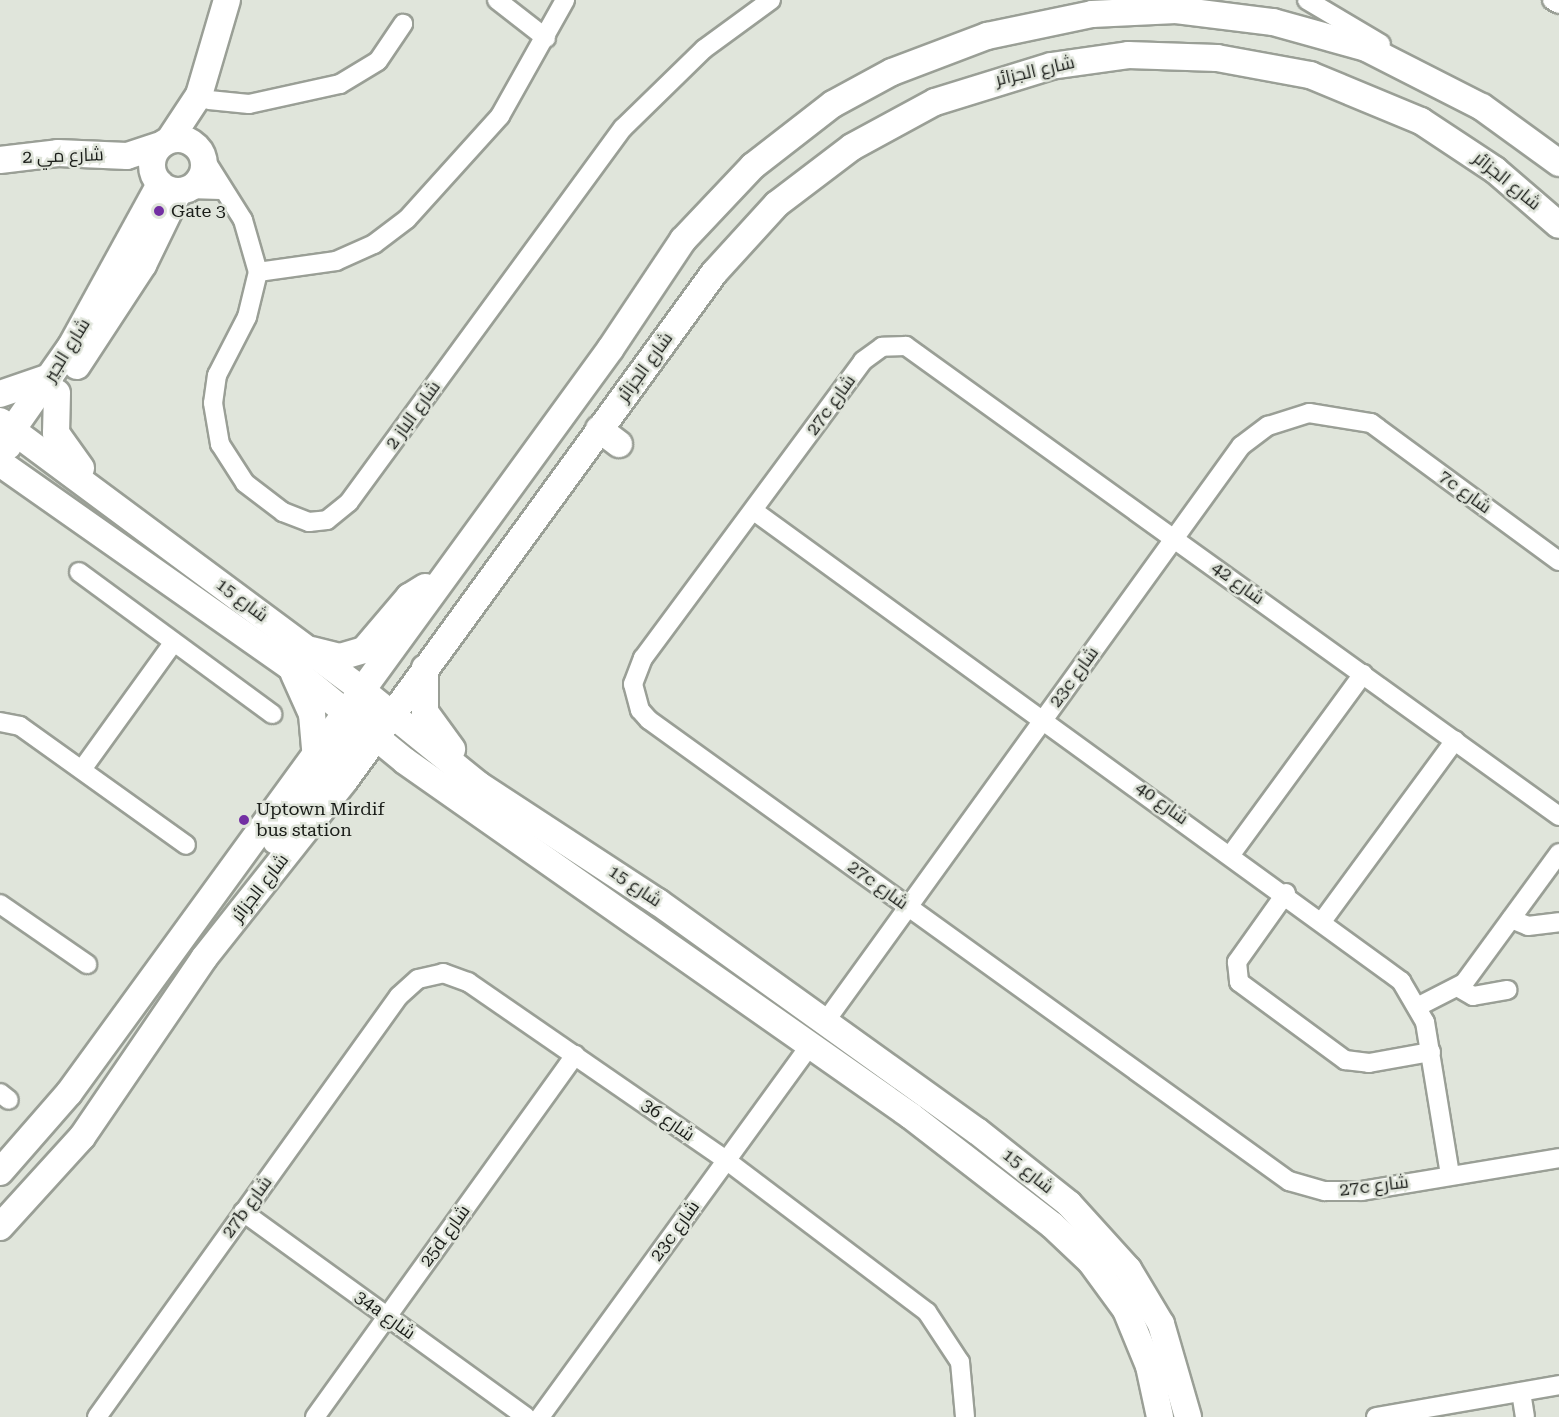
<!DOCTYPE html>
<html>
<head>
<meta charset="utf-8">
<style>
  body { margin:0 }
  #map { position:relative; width:1559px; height:1417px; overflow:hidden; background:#e0e5db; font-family:"Roboto Serif",Cairo,serif }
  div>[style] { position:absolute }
  .roads { filter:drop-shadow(2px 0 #9a9f96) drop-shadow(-2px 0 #9a9f96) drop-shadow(0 2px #9a9f96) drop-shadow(0 -2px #9a9f96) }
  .street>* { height:18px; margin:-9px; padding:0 9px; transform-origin:9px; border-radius:9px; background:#fff }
  .secondary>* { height:26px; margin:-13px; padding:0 13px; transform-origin:13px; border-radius:13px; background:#fff }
  .secondary>.ring { margin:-13px; padding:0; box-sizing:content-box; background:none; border:26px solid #fff; border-radius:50% }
  .dots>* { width:16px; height:16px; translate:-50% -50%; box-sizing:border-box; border:3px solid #e0e5db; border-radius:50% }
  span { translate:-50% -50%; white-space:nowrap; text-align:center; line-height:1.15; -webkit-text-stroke:5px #e0e5db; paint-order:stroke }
  .street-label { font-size:18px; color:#1a1d19 }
  .poi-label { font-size:18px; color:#1a1d19 }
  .left { translate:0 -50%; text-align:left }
</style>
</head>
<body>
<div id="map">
  <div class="roads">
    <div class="street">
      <div style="left:497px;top:0;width:62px;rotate:37.8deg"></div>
      <div style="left:1307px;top:0;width:86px;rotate:30.7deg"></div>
      <div style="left:1552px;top:0;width:8px;rotate:30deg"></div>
      <div style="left:209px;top:100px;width:40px;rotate:5.7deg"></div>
      <div style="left:249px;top:104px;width:93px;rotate:-12.4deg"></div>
      <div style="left:340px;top:84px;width:44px;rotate:-31.2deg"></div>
      <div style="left:378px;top:61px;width:45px;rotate:-56deg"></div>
      <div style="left:204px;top:158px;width:73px;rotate:57.8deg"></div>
      <div style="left:243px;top:220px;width:54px;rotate:73.9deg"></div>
      <div style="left:258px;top:272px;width:46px;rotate:103.7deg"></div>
      <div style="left:247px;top:317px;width:65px;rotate:117.3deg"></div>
      <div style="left:217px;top:375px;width:28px;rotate:98deg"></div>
      <div style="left:213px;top:403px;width:42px;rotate:80.3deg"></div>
      <div style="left:220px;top:444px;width:46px;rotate:57.3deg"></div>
      <div style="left:245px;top:483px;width:48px;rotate:37.3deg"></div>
      <div style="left:283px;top:512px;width:28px;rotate:21deg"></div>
      <div style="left:309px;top:522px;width:18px;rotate:-6deg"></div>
      <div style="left:327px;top:520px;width:28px;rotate:-39deg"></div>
      <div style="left:349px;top:502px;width:464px;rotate:-53.8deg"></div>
      <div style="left:623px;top:128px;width:113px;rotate:-44.3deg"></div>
      <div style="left:704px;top:49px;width:83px;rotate:-36.2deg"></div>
      <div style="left:189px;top:189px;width:32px;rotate:2deg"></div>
      <div style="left:258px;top:272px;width:79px;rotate:-8deg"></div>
      <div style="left:336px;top:261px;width:42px;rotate:-24.1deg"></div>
      <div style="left:374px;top:244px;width:41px;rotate:-37.1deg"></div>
      <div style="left:407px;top:219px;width:139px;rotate:-47.9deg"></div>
      <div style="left:500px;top:116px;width:133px;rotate:-60.7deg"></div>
      <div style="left:754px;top:511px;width:800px;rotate:36deg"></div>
      <div style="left:1401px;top:981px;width:48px;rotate:59.7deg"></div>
      <div style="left:1425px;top:1022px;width:155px;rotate:80.7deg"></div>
      <div style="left:79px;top:572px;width:240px;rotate:36.3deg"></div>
      <div style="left:0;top:722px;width:20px;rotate:11deg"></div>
      <div style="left:20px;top:726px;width:204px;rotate:35.6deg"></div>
      <div style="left:83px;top:768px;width:155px;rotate:-54.2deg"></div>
      <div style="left:1559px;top:816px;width:805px;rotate:-144.26deg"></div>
      <div style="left:906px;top:346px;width:24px;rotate:178deg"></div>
      <div style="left:882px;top:347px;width:24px;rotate:144deg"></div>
      <div style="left:863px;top:361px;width:370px;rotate:126.5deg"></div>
      <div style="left:643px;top:658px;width:28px;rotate:111deg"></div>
      <div style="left:633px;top:684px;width:27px;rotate:75deg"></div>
      <div style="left:640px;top:710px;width:13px;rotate:48deg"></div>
      <div style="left:649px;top:720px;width:789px;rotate:35.77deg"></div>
      <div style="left:1289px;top:1181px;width:37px;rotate:16deg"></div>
      <div style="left:1325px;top:1191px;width:37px"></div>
      <div style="left:1362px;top:1191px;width:200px;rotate:-9.5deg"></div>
      <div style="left:1232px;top:853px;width:222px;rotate:-53.8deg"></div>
      <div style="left:1286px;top:893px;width:85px;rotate:125.4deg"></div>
      <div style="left:1237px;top:962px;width:20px;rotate:84deg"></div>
      <div style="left:1239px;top:982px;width:132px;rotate:36.3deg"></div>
      <div style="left:1345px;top:1060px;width:24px;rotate:7deg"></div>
      <div style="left:1369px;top:1063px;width:63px;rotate:-10.1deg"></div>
      <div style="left:0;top:904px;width:106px;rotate:34.6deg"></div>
      <div style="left:1511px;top:919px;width:18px;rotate:22deg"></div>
      <div style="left:1528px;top:926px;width:31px;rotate:-7deg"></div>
      <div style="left:1323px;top:920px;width:223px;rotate:-53.7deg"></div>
      <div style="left:1459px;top:988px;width:16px;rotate:30deg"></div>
      <div style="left:1473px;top:996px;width:35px;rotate:-10deg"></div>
      <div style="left:1419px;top:1006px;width:51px;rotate:-27.1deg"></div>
      <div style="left:1464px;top:983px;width:161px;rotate:-53.8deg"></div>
      <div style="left:825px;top:1022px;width:711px;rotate:-54.16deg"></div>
      <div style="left:1241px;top:446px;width:34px;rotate:-37deg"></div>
      <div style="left:1268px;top:426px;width:43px;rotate:-17.6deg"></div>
      <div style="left:1309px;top:413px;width:63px;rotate:9.2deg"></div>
      <div style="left:1371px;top:423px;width:233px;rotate:36.3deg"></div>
      <div style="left:0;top:1093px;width:11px;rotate:38deg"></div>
      <div style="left:243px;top:1212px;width:349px;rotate:35.9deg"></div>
      <div style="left:1521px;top:1392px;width:25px;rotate:81deg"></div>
      <div style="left:97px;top:1417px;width:518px;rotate:-54.35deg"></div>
      <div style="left:399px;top:996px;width:25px;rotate:-42deg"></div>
      <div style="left:418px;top:979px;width:26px;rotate:-13deg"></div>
      <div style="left:443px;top:973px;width:27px;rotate:20deg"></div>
      <div style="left:468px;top:982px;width:313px;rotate:34.6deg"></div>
      <div style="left:726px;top:1160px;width:252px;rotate:37.1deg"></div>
      <div style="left:927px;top:1312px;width:60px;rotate:56.6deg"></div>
      <div style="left:960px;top:1362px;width:55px;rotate:84.8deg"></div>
      <div style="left:315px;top:1417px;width:446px;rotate:-54.3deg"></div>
      <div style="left:540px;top:1417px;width:459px;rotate:-54deg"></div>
      <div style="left:1376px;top:1417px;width:186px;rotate:-9.9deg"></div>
    </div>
    <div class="secondary">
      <div class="ring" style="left:152px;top:139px;width:26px;height:26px"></div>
      <div style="left:170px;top:139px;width:53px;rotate:-56.6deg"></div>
      <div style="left:199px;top:95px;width:99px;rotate:-73.6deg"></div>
      <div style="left:0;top:160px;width:58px;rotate:-6.9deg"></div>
      <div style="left:58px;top:153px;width:69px;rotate:2.5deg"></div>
      <div style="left:127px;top:156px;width:35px;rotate:-18deg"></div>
      <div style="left:77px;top:366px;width:121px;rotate:-56.8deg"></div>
      <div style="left:143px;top:265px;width:82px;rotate:-64.1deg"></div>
      <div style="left:57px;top:393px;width:40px;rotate:91.4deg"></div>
      <div style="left:56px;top:433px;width:43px;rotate:54.5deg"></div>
      <div style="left:0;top:394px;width:53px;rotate:-18.8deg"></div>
      <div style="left:0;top:421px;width:452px;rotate:36.6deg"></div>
      <div style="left:363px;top:691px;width:149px;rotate:39deg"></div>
      <div style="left:479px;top:785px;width:214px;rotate:33.2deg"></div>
      <div style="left:658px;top:902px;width:393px;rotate:35.7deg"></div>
      <div style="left:977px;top:1131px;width:117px;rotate:38.4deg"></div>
      <div style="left:1069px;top:1204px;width:88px;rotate:47.8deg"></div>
      <div style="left:1128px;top:1269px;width:64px;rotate:59deg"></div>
      <div style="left:1161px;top:1324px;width:97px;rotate:73.8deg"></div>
      <div style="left:599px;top:429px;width:25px;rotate:37deg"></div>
      <div style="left:8px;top:446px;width:16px;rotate:-76deg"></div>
      <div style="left:12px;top:430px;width:103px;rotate:-54.9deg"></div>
      <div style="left:71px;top:346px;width:185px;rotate:-61.2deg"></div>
      <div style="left:0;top:463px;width:353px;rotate:35.1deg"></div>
      <div style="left:289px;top:666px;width:150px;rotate:39.3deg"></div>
      <div style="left:405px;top:761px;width:618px;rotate:35.05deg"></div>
      <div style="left:911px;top:1116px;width:178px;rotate:37.7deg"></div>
      <div style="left:1052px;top:1225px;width:54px;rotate:43.5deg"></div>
      <div style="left:1091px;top:1262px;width:59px;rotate:53.9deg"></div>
      <div style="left:1126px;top:1310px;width:61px;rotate:67.7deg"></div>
      <div style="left:1149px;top:1366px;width:52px;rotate:77.8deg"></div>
      <div style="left:312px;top:650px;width:29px;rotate:14deg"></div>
      <div style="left:340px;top:657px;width:25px;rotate:-16deg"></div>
      <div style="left:364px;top:650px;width:70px;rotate:-49.7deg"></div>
      <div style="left:409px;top:597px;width:19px;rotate:-32deg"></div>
      <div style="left:425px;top:668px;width:44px;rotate:90deg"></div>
      <div style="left:425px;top:712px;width:46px;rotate:53.9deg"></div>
      <div style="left:294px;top:674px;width:44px;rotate:65.8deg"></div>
      <div style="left:312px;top:714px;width:38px;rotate:85deg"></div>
      <div style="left:276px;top:841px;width:161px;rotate:-55.9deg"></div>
      <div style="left:0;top:1172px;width:105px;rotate:-48.9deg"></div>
      <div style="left:69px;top:1093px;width:921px;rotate:-53.96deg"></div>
      <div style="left:611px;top:348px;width:130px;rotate:-56.3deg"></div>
      <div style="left:683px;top:240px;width:102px;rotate:-46.6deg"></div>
      <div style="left:753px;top:166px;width:101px;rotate:-37.8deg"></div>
      <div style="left:833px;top:104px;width:67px;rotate:-28.5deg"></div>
      <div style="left:892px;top:72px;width:102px;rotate:-20.8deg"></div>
      <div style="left:987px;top:36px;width:107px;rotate:-11.8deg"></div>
      <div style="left:1092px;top:14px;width:84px;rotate:-2.7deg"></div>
      <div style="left:1176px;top:10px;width:98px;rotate:7.1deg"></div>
      <div style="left:1273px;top:22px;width:97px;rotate:15.6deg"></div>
      <div style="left:1366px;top:48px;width:130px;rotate:27deg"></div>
      <div style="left:1482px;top:107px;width:95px;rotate:36deg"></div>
      <div style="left:0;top:1227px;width:122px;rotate:-47.7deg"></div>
      <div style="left:82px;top:1137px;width:217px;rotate:-55.7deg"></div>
      <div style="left:204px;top:958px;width:227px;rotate:-51.6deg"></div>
      <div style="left:345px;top:780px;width:627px;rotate:-53.95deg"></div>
      <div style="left:714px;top:273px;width:93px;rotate:-47.6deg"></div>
      <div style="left:777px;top:204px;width:94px;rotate:-37.2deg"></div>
      <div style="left:852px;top:147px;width:94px;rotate:-28.5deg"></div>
      <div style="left:935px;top:102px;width:121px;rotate:-17.2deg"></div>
      <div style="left:1051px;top:66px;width:78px;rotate:-8.1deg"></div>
      <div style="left:1128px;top:55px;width:89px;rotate:1.9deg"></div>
      <div style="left:1217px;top:58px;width:95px;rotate:10.4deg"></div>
      <div style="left:1310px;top:75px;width:120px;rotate:22.5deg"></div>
      <div style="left:1421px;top:121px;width:89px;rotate:33.5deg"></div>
      <div style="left:1495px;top:170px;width:84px;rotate:40.7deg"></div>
    </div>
  </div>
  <div class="dots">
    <div style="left:159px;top:211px;background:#732fa3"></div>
    <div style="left:244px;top:820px;background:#732fa3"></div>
  </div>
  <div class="street-label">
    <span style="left:1035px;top:71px;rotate:-13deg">شارع الجزائر</span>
    <span style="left:63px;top:156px;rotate:-2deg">شارع مي 2</span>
    <span style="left:1507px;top:181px;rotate:39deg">شارع الجزائر</span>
    <span style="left:67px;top:350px;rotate:-58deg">شارع الجير</span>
    <span style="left:645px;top:367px;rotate:-54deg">شارع الجزائر</span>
    <span style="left:831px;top:405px;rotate:-54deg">27c شارع</span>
    <span style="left:413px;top:415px;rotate:-54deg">شارع الباز 2</span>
    <span style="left:1465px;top:492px;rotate:36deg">7c شارع</span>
    <span style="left:1238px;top:583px;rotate:36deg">شارع 42</span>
    <span style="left:242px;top:600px;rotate:37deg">شارع 15</span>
    <span style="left:1074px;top:677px;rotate:-54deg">23c شارع</span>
    <span style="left:1162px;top:803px;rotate:36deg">شارع 40</span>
    <span style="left:878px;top:885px;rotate:36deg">27c شارع</span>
    <span style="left:635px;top:886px;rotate:34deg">شارع 15</span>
    <span style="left:260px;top:888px;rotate:-52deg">شارع الجزائر</span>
    <span style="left:668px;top:1120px;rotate:35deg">شارع 36</span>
    <span style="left:1028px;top:1171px;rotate:39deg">شارع 15</span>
    <span style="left:1374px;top:1186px;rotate:-7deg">27c شارع</span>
    <span style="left:247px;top:1207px;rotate:-54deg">27b شارع</span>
    <span style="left:675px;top:1231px;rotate:-54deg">23c شارع</span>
    <span style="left:445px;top:1236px;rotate:-54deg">25d شارع</span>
    <span style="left:385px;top:1315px;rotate:36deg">34a شارع</span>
  </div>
  <div class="poi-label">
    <span class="left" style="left:171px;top:211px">Gate 3</span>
    <span class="left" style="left:256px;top:820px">Uptown Mirdif<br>bus station</span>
  </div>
</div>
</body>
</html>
